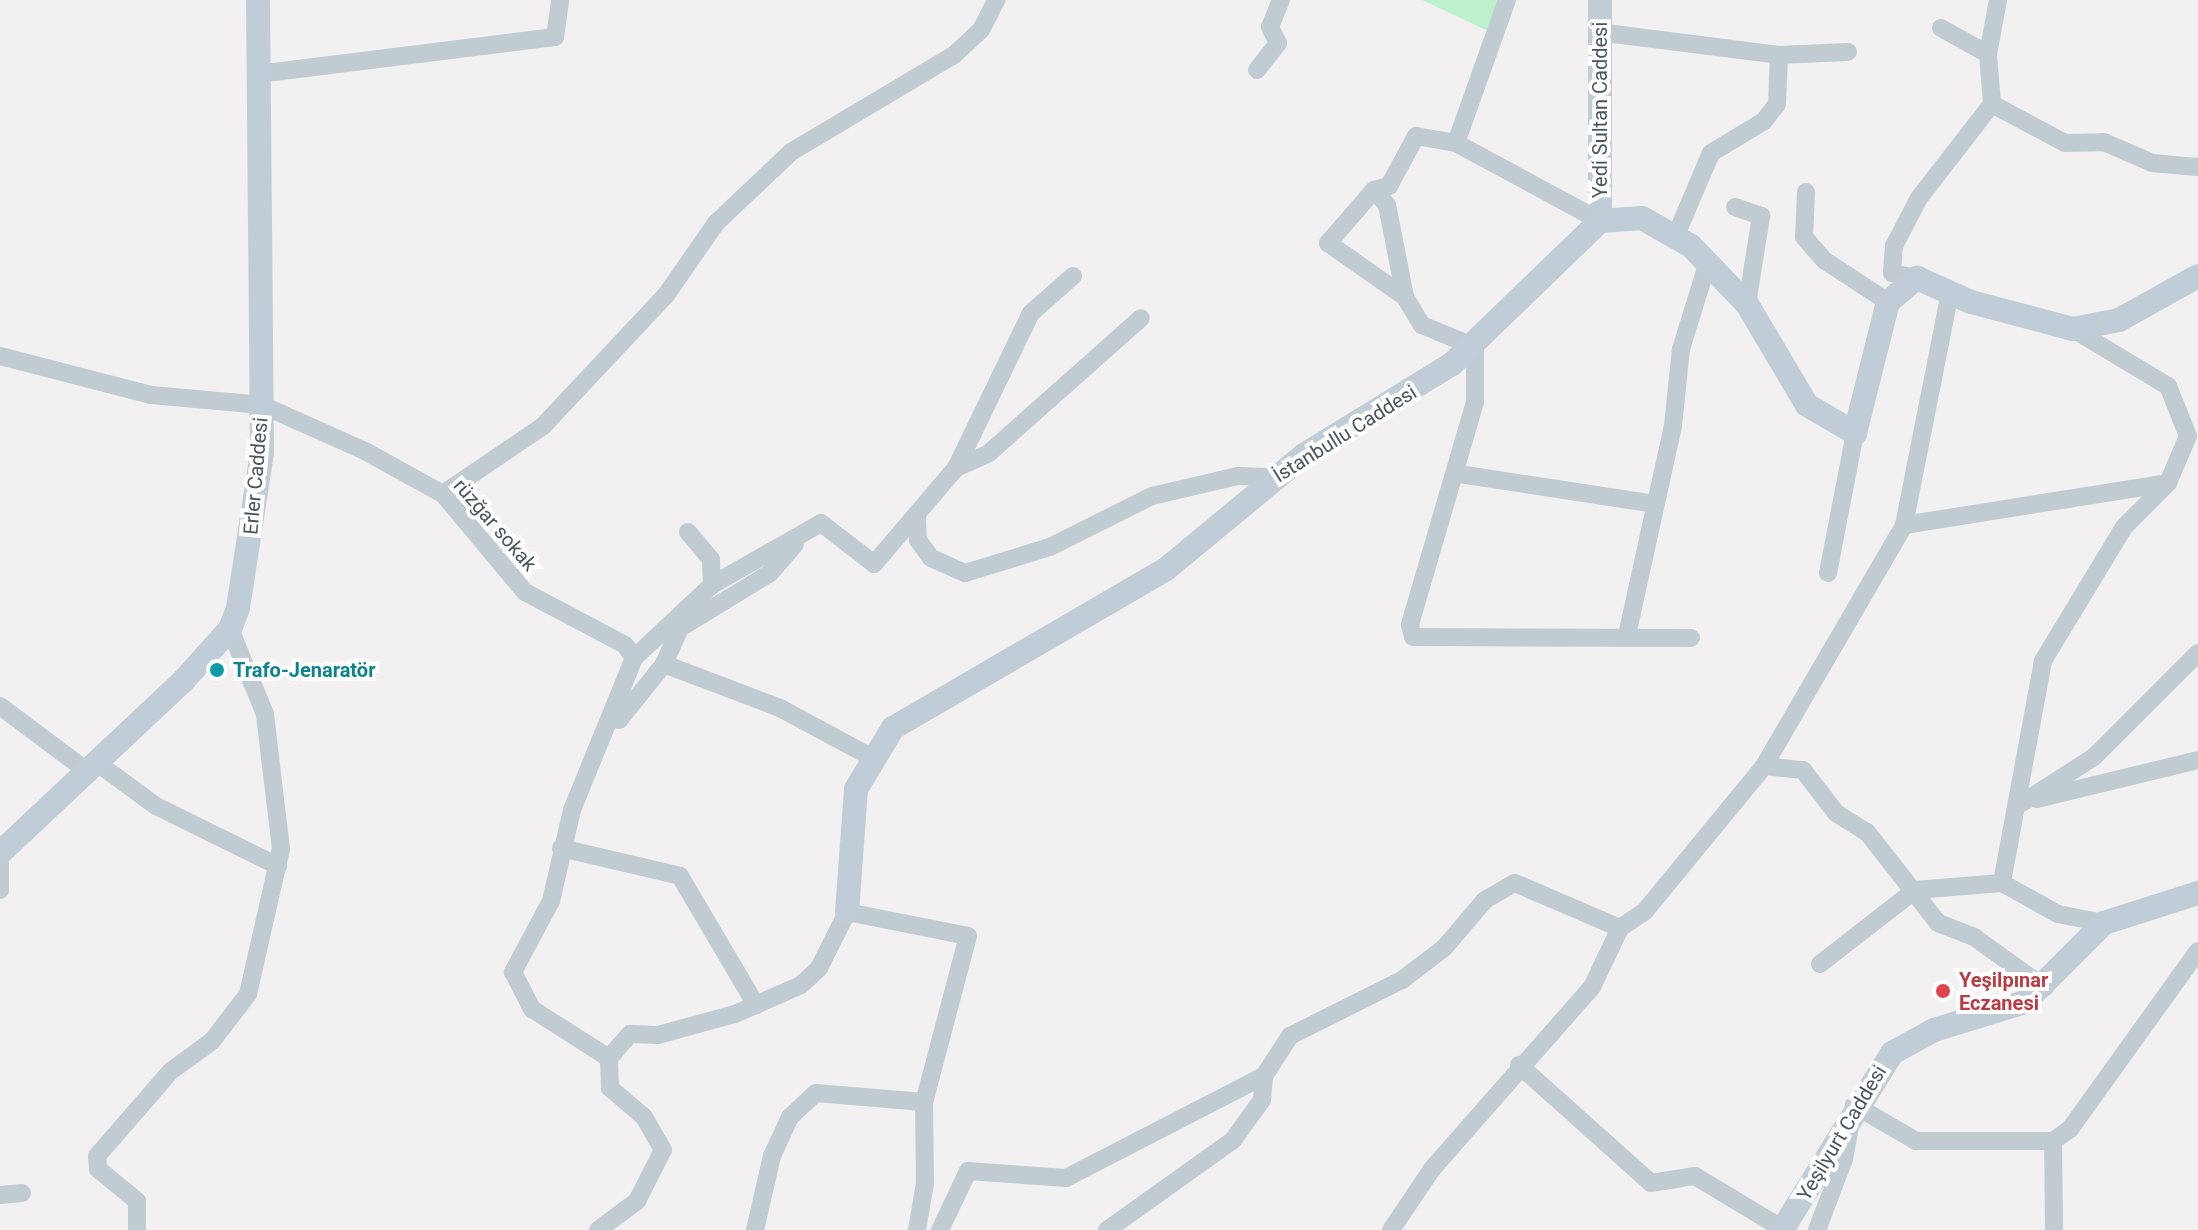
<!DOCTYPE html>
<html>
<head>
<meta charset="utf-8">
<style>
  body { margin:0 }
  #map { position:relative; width:2198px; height:1230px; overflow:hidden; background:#f2f0f0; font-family:Roboto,sans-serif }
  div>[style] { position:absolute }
  .green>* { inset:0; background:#bdf1ce }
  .street>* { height:18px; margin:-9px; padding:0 9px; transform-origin:9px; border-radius:9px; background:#c0cbd2 }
  .secondary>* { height:24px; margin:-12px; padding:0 12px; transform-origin:12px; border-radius:12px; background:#c0cdd7 }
  .dots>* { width:22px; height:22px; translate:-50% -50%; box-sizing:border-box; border:4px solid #fff; border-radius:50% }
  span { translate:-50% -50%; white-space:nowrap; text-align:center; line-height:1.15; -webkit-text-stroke:8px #fff; paint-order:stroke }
  .street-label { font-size:20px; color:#47555e }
  .culture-label { font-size:20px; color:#0d838f; font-weight:700 }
  .left { translate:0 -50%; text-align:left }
  .health-label { font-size:20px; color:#be3a42; font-weight:700 }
</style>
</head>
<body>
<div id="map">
  <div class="green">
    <div style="clip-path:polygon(1422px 0,1513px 0,1503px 38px)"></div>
  </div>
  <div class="street">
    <div style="left:1941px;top:28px;width:54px;rotate:29deg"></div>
    <div style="left:1598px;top:32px;width:182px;rotate:7.2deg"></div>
    <div style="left:1779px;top:55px;width:69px;rotate:-2.5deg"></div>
    <div style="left:1257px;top:70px;width:34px;rotate:-52deg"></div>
    <div style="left:1278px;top:43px;width:18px;rotate:-117deg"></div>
    <div style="left:1270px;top:27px;width:29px;rotate:-68deg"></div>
    <div style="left:258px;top:74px;width:299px;rotate:-7.1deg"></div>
    <div style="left:555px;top:37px;width:37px;rotate:-82deg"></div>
    <div style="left:1992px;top:104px;width:50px;rotate:-94.6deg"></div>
    <div style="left:1988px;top:54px;width:55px;rotate:-79.5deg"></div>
    <div style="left:1456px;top:143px;width:152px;rotate:-70.4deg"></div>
    <div style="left:1374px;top:190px;width:20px;rotate:49deg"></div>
    <div style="left:1387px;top:205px;width:94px;rotate:78.9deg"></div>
    <div style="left:1405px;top:297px;width:33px;rotate:59deg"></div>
    <div style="left:1422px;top:325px;width:57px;rotate:22.5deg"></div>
    <div style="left:1475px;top:347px;width:55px;rotate:90deg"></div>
    <div style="left:1475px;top:402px;width:232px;rotate:106.3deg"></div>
    <div style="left:1410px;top:625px;width:12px;rotate:76deg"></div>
    <div style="left:1413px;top:637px;width:278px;rotate:0.2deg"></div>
    <div style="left:1806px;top:192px;width:45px;rotate:92.5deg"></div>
    <div style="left:1804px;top:237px;width:30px;rotate:49deg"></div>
    <div style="left:1824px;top:260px;width:77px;rotate:33.3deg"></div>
    <div style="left:1735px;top:207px;width:28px;rotate:19deg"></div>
    <div style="left:1761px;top:216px;width:89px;rotate:99deg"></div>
    <div style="left:1676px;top:235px;width:89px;rotate:-66.9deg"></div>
    <div style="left:1711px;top:153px;width:62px;rotate:-31.1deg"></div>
    <div style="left:1764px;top:121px;width:21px;rotate:-53deg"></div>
    <div style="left:1777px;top:104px;width:49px;rotate:-87.7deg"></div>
    <div style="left:1917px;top:278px;width:25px;rotate:-169deg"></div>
    <div style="left:1892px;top:273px;width:27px;rotate:-86deg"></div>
    <div style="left:1894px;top:246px;width:54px;rotate:-62.5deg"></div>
    <div style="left:1919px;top:198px;width:119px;rotate:-52.2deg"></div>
    <div style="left:1992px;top:104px;width:83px;rotate:28.1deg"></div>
    <div style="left:2065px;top:143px;width:39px;rotate:-1deg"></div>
    <div style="left:2104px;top:142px;width:52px;rotate:23.6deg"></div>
    <div style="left:2152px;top:163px;width:46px;rotate:5deg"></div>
    <div style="left:1405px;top:297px;width:94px;rotate:-145deg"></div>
    <div style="left:1328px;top:243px;width:70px;rotate:-49deg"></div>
    <div style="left:1374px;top:190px;width:16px;rotate:-15deg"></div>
    <div style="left:1389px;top:186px;width:57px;rotate:-61.6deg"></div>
    <div style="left:1416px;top:136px;width:41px;rotate:9.9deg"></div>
    <div style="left:1456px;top:143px;width:164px;rotate:28.4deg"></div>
    <div style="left:2073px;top:329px;width:111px;rotate:31deg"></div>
    <div style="left:2168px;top:386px;width:54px;rotate:68.2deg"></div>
    <div style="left:2188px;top:436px;width:51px;rotate:113.1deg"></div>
    <div style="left:2168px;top:483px;width:62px;rotate:135deg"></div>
    <div style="left:2124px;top:527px;width:157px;rotate:121.2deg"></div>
    <div style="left:2043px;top:661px;width:226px;rotate:100.5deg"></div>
    <div style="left:2002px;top:883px;width:64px;rotate:29deg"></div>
    <div style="left:2058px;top:914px;width:47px;rotate:11.1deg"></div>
    <div style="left:0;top:356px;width:156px;rotate:14.5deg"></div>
    <div style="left:151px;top:395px;width:111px;rotate:5.1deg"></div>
    <div style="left:262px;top:405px;width:113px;rotate:24.1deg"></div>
    <div style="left:365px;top:451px;width:89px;rotate:28.9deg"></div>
    <div style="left:443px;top:494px;width:128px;rotate:50.1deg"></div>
    <div style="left:525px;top:592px;width:113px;rotate:27.9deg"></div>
    <div style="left:625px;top:645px;width:16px;rotate:55deg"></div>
    <div style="left:634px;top:658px;width:107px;rotate:-43.1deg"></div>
    <div style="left:712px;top:585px;width:125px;rotate:-29.6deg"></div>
    <div style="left:821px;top:523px;width:67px;rotate:37.7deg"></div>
    <div style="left:874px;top:564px;width:126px;rotate:-49.5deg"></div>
    <div style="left:956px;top:468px;width:36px;rotate:-24deg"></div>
    <div style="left:989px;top:453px;width:203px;rotate:-41.6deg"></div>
    <div style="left:956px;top:468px;width:172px;rotate:-64.2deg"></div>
    <div style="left:1031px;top:313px;width:56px;rotate:-41.4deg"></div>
    <div style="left:1459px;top:474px;width:198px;rotate:8.7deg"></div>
    <div style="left:443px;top:494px;width:121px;rotate:-34.2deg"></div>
    <div style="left:543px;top:426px;width:180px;rotate:-46.8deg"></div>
    <div style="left:666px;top:295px;width:88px;rotate:-55.2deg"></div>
    <div style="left:716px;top:223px;width:103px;rotate:-43.4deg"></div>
    <div style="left:791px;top:152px;width:190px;rotate:-30.8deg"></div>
    <div style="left:954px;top:55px;width:37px;rotate:-43deg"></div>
    <div style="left:981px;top:30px;width:34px;rotate:-63deg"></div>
    <div style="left:917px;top:517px;width:23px;rotate:88deg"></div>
    <div style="left:918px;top:540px;width:22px;rotate:54deg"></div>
    <div style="left:931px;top:558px;width:37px;rotate:24deg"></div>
    <div style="left:965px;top:573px;width:89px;rotate:-17deg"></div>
    <div style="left:1050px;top:547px;width:114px;rotate:-26.6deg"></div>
    <div style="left:1152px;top:496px;width:88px;rotate:-13.1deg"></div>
    <div style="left:1238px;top:476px;width:36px;rotate:2deg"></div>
    <div style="left:1904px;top:525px;width:267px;rotate:-9deg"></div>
    <div style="left:688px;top:532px;width:35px;rotate:50deg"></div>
    <div style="left:711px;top:559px;width:26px;rotate:88deg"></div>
    <div style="left:1828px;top:573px;width:143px;rotate:-79.1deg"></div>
    <div style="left:1627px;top:635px;width:214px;rotate:-77.6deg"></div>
    <div style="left:1673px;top:426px;width:77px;rotate:-84.1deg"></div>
    <div style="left:1681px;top:349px;width:91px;rotate:-72.8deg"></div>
    <div style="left:634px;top:658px;width:164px;rotate:112.2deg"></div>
    <div style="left:572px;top:810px;width:93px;rotate:103deg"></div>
    <div style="left:551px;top:901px;width:81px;rotate:118.2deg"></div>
    <div style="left:513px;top:972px;width:42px;rotate:62.8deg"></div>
    <div style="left:532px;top:1009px;width:91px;rotate:32.5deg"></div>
    <div style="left:609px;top:1058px;width:32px;rotate:-49deg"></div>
    <div style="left:630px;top:1034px;width:28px;rotate:2deg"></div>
    <div style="left:658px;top:1035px;width:80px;rotate:-15.3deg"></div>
    <div style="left:735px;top:1014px;width:72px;rotate:-23.7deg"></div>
    <div style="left:801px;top:985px;width:25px;rotate:-43deg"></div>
    <div style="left:819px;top:968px;width:63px;rotate:-63.4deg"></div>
    <div style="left:847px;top:912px;width:123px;rotate:11.2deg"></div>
    <div style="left:968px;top:936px;width:172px;rotate:104.8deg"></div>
    <div style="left:924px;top:1102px;width:81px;rotate:89.3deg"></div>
    <div style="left:925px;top:1183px;width:48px;rotate:99.7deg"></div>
    <div style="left:664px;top:664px;width:124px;rotate:20.8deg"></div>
    <div style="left:780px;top:708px;width:101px;rotate:28.3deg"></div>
    <div style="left:0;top:706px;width:109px;rotate:36.8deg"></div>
    <div style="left:619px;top:720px;width:72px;rotate:-51.2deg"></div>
    <div style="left:664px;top:664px;width:39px;rotate:-66deg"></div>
    <div style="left:680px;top:628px;width:105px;rotate:-31.4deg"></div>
    <div style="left:770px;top:573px;width:38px;rotate:-49deg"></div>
    <div style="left:96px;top:762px;width:74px;rotate:36.3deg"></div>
    <div style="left:156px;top:806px;width:136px;rotate:26.2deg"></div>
    <div style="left:1764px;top:766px;width:39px;rotate:6deg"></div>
    <div style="left:1803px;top:770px;width:54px;rotate:52.5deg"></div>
    <div style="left:1836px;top:813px;width:36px;rotate:32deg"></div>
    <div style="left:1867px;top:832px;width:115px;rotate:52deg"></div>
    <div style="left:1938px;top:923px;width:39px;rotate:21deg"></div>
    <div style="left:1974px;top:937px;width:87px;rotate:35.7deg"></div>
    <div style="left:2037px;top:799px;width:166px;rotate:-13.6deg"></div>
    <div style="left:2022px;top:803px;width:85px;rotate:-32.6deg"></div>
    <div style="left:2094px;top:757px;width:147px;rotate:-45deg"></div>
    <div style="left:561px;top:848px;width:122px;rotate:13.2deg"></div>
    <div style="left:680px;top:876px;width:150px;rotate:59.5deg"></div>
    <div style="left:0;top:864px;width:26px;rotate:90deg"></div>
    <div style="left:1820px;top:964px;width:120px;rotate:-37.9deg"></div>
    <div style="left:1915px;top:890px;width:87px;rotate:-4.6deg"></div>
    <div style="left:1519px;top:1065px;width:177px;rotate:41.8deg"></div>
    <div style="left:1651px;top:1183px;width:45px;rotate:-9deg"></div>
    <div style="left:1695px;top:1176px;width:103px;rotate:31.1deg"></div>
    <div style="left:0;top:1195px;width:22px;rotate:-5deg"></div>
    <div style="left:137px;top:1230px;width:29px;rotate:-90deg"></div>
    <div style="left:137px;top:1201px;width:50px;rotate:-140.6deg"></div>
    <div style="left:98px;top:1169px;width:13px;rotate:-94deg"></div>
    <div style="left:97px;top:1156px;width:113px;rotate:-49deg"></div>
    <div style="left:171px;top:1071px;width:51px;rotate:-36.2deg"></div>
    <div style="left:212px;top:1041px;width:59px;rotate:-52.5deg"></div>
    <div style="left:248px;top:994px;width:149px;rotate:-77.2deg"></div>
    <div style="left:281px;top:849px;width:136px;rotate:-96.8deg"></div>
    <div style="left:265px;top:714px;width:92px;rotate:-112.4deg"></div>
    <div style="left:598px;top:1230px;width:49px;rotate:-36.6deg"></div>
    <div style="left:637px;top:1201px;width:57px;rotate:-63deg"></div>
    <div style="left:663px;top:1150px;width:38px;rotate:-120deg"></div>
    <div style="left:644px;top:1117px;width:45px;rotate:-139.5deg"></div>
    <div style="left:610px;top:1088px;width:30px;rotate:-92deg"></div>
    <div style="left:755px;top:1230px;width:76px;rotate:-77.1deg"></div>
    <div style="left:772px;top:1156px;width:43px;rotate:-65.2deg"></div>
    <div style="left:790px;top:1117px;width:35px;rotate:-43deg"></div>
    <div style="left:816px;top:1093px;width:108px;rotate:4.8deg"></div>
    <div style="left:940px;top:1230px;width:65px;rotate:-64.6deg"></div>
    <div style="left:968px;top:1171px;width:98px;rotate:4.1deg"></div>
    <div style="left:1066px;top:1178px;width:223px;rotate:-27.3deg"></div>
    <div style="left:1264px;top:1076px;width:48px;rotate:-57deg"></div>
    <div style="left:1290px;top:1036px;width:125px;rotate:-26.6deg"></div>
    <div style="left:1402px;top:980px;width:53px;rotate:-37.3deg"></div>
    <div style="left:1444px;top:948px;width:63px;rotate:-49.5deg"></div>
    <div style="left:1485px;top:900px;width:34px;rotate:-30deg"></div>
    <div style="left:1515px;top:883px;width:114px;rotate:23.2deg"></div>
    <div style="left:1107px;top:1230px;width:155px;rotate:-35.5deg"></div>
    <div style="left:1233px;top:1140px;width:49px;rotate:-54.1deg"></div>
    <div style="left:1262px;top:1100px;width:24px;rotate:-85deg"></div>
    <div style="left:1391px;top:1230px;width:73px;rotate:-56.1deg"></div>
    <div style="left:1432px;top:1169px;width:242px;rotate:-48.7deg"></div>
    <div style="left:1592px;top:987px;width:65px;rotate:-64.6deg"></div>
    <div style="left:1620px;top:928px;width:30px;rotate:-34deg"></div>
    <div style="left:1645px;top:911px;width:188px;rotate:-50.6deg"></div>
    <div style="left:1764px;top:766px;width:279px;rotate:-59.8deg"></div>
    <div style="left:1904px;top:525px;width:237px;rotate:-78.8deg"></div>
    <div style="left:1817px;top:1230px;width:76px;rotate:-69.2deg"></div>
    <div style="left:1844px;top:1159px;width:55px;rotate:-79.5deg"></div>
    <div style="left:1854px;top:1105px;width:72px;rotate:30.1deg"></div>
    <div style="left:1916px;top:1141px;width:137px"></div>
    <div style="left:2054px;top:1230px;width:89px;rotate:-90.6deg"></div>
    <div style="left:2053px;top:1141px;width:21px;rotate:-35deg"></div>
    <div style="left:2070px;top:1129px;width:219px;rotate:-54.3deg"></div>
  </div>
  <div class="secondary">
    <div style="left:1600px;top:0;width:221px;rotate:90deg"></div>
    <div style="left:0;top:853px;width:253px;rotate:-43.2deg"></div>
    <div style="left:184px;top:680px;width:69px;rotate:-48deg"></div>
    <div style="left:230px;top:629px;width:22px;rotate:-69deg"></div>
    <div style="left:238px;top:608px;width:157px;rotate:-81.2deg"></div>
    <div style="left:262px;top:453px;width:453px;rotate:-90.5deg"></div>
    <div style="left:847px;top:912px;width:123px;rotate:-85.8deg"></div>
    <div style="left:856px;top:789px;width:71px;rotate:-58.8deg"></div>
    <div style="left:893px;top:728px;width:315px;rotate:-30.2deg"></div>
    <div style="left:1165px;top:570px;width:180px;rotate:-39.6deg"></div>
    <div style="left:1304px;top:455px;width:174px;rotate:-31.6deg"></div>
    <div style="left:1452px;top:364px;width:206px;rotate:-44deg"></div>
    <div style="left:1600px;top:221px;width:42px;rotate:-4.1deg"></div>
    <div style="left:1642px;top:218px;width:56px;rotate:29.7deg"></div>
    <div style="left:1691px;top:246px;width:81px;rotate:46deg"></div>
    <div style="left:1747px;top:304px;width:117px;rotate:59.3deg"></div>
    <div style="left:1807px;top:405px;width:56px;rotate:30.3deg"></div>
    <div style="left:1855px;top:433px;width:135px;rotate:-75.9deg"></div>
    <div style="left:1888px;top:302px;width:38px;rotate:-40deg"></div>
    <div style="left:1917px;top:278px;width:59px;rotate:24deg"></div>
    <div style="left:1971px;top:302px;width:106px;rotate:14.8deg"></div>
    <div style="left:2073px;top:329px;width:47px;rotate:-11.1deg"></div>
    <div style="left:2119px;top:320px;width:90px;rotate:-29.1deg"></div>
    <div style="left:1782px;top:1230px;width:208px;rotate:-58.1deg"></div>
    <div style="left:1892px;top:1053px;width:48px;rotate:-28.7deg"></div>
    <div style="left:1934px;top:1030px;width:95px;rotate:-17.1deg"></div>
    <div style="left:2025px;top:1002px;width:112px;rotate:-45deg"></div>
    <div style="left:2104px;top:923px;width:99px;rotate:-17.7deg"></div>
  </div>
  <div class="dots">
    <div style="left:217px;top:670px;background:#0f9aa8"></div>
    <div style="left:1943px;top:991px;background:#e0444e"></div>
  </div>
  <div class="street-label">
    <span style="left:1600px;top:110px;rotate:-90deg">Yedi Sultan Caddesi</span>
    <span style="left:1345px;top:434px;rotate:-32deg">İstanbullu Caddesi</span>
    <span style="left:256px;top:476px;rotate:-85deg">Erler Caddesi</span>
    <span style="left:495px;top:525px;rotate:49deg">rüzğar sokak</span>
    <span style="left:1842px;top:1133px;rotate:-59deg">Yeşilyurt Caddesi</span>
  </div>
  <div class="culture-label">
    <span class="left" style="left:233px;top:670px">Trafo-Jenaratör</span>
  </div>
  <div class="health-label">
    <span class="left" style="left:1959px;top:992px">Yeşilpınar<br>Eczanesi</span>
  </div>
</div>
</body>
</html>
